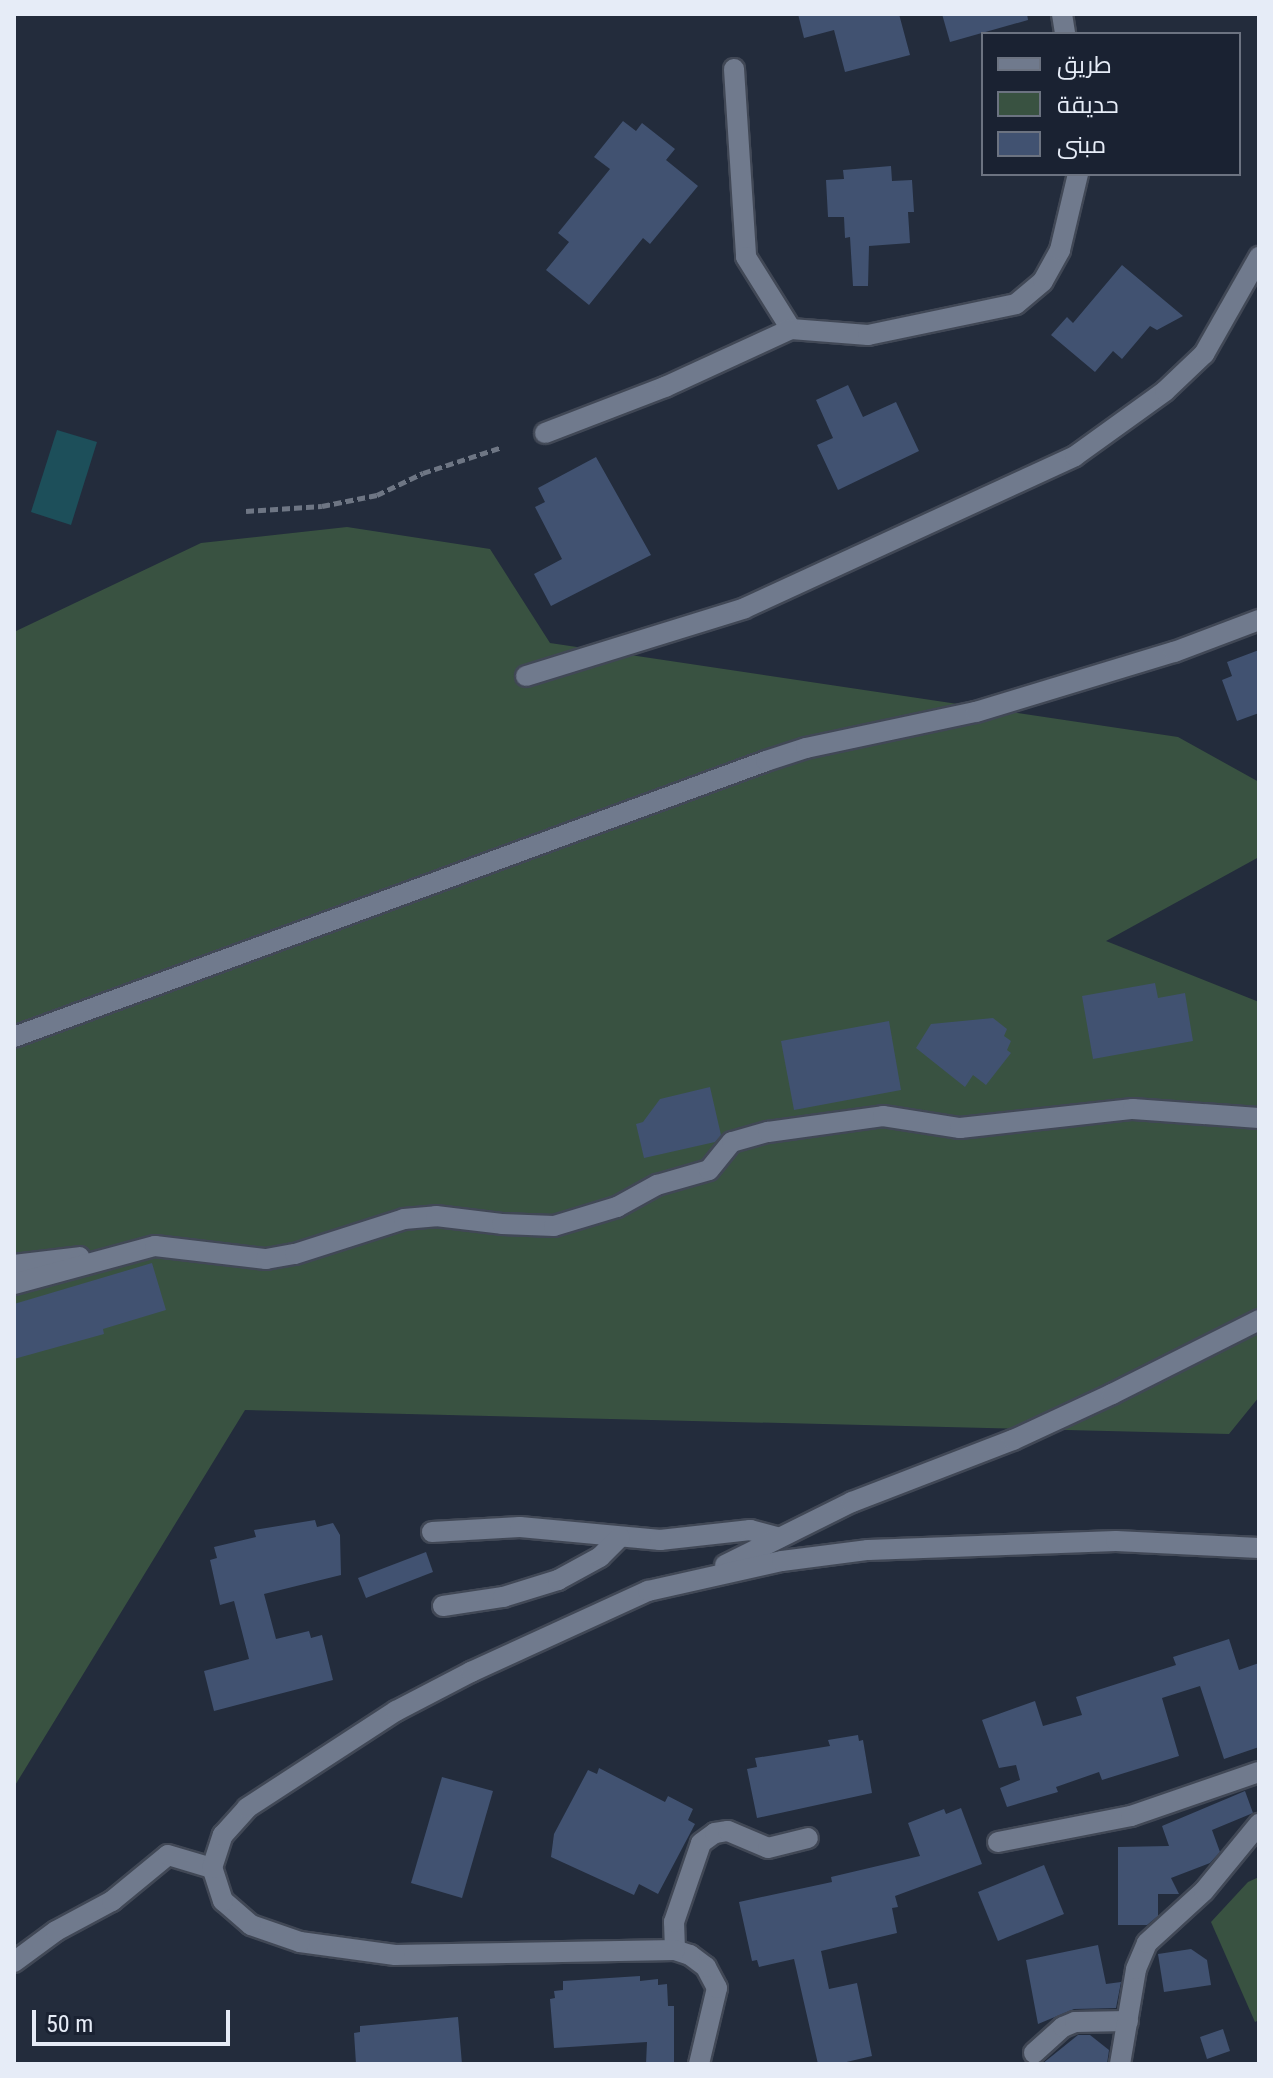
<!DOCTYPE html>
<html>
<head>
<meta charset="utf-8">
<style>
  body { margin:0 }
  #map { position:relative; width:1273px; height:2078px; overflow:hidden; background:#232c3c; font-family:"Roboto Condensed",Cairo,sans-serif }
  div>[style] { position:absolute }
  .green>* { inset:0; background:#395241 }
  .water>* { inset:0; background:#1d4f5a }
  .building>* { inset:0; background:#415271 }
  .path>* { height:5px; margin-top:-2.5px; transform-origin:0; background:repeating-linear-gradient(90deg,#6e7684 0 8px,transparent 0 12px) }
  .roads { filter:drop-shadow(2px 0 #414856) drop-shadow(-2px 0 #414856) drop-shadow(0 2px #414856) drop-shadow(0 -2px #414856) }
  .street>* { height:20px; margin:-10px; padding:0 10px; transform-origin:10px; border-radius:10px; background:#707a8d }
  span { translate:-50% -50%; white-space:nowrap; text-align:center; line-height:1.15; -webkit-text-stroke:8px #1a2232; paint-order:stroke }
  .frame { position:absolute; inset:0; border:16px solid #e6ecf7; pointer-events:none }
  .legend { position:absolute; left:981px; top:32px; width:260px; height:144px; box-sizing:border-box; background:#1a2232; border:2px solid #6c7381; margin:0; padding:10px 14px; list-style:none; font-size:24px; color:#e6ecf7 }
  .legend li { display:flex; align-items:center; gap:16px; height:40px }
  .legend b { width:40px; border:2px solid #6c7381 }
  .scale { position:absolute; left:32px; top:2010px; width:198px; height:36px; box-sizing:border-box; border:4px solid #e6ecf7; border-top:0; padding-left:10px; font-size:24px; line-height:28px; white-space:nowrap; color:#e6ecf7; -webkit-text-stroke:6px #1a2232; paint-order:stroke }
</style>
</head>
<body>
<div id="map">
  <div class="green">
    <div style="clip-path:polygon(347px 527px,490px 549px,550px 643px,1178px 737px,1259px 782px,1259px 857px,1106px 941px,1259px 1002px,1259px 1397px,1229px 1434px,245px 1410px,14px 1787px,14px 632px,201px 543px)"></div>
    <div style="clip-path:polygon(1259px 1877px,1259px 2020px,1255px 2022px,1211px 1922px,1248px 1882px)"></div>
  </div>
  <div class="water">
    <div style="clip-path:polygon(57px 430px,97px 442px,71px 525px,31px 512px)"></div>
  </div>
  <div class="building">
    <div style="clip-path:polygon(798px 14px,899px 14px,910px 55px,845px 72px,834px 30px,804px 38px)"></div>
    <div style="clip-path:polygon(942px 14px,1027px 14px,1028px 20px,950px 42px)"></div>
    <div style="clip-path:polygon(623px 121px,636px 131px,642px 123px,675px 149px,666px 160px,698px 186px,650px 244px,643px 238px,589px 305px,546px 270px,569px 242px,558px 233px,610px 169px,594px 157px)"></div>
    <div style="clip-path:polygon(891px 166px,892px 181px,912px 180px,914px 212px,908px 212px,910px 243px,869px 246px,868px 286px,853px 286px,850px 237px,845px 238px,844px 217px,828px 217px,826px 180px,844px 179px,843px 170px)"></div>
    <div style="clip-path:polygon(1122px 265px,1183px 316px,1157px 330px,1150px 326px,1122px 359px,1113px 351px,1095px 372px,1051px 335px,1067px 317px,1073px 323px)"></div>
    <div style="clip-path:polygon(848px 385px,863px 417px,896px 402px,919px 451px,838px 490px,817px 445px,833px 438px,816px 400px)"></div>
    <div style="clip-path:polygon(596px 457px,651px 555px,551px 606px,534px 574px,562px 559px,535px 507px,545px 502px,538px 488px)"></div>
    <div style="clip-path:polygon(1259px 650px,1259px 713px,1237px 721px,1222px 680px,1232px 676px,1227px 662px)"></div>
    <div style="clip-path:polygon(1155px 983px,1158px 998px,1185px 993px,1193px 1041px,1093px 1059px,1082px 996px)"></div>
    <div style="clip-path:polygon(993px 1018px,1007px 1029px,1004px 1036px,1011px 1041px,1007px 1050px,1011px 1053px,986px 1085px,973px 1075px,965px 1087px,916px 1048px,931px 1024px)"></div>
    <div style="clip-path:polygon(889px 1021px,901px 1090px,794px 1110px,781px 1041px)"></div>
    <div style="clip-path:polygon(710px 1087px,721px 1135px,715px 1142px,644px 1158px,636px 1124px,643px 1122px,660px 1099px)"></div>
    <div style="clip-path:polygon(152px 1263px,166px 1310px,103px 1329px,104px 1334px,14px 1359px,14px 1304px)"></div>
    <div style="clip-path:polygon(315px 1520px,317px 1527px,333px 1523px,340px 1535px,341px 1575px,264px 1594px,276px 1639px,309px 1631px,311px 1638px,322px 1635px,333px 1680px,214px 1711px,204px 1671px,249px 1659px,234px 1601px,220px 1605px,210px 1560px,217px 1558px,214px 1547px,256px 1537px,254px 1530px)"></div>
    <div style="clip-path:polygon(426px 1552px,433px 1572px,366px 1598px,358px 1578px)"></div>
    <div style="clip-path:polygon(1229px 1639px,1239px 1670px,1259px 1663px,1259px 1747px,1224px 1759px,1200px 1686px,1162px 1698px,1179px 1756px,1102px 1780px,1099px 1772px,1056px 1787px,1058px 1792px,1007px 1807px,1000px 1788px,1020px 1780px,1016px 1765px,999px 1768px,982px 1720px,1035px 1701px,1043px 1726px,1082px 1715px,1076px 1697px,1176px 1665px,1173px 1657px)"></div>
    <div style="clip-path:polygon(858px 1735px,859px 1741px,863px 1740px,872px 1793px,757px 1818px,747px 1769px,757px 1767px,755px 1758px,830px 1746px,828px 1740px)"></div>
    <div style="clip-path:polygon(599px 1768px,665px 1802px,668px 1796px,693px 1809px,688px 1820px,695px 1824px,658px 1894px,639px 1884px,634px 1895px,551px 1857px,554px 1834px,588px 1770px,597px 1774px)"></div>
    <div style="clip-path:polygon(442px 1777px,493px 1791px,462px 1898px,411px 1883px)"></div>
    <div style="clip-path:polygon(1245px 1791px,1253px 1813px,1212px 1830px,1220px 1852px,1210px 1863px,1171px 1878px,1179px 1894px,1158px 1894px,1158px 1916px,1147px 1925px,1118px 1925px,1118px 1847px,1169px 1846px,1162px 1826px)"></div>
    <div style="clip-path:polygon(961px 1808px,982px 1864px,895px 1896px,898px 1907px,892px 1908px,897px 1933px,821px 1951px,829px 1989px,857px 1983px,872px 2056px,838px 2064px,818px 2064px,794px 1959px,759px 1967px,757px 1960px,752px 1961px,739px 1902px,832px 1882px,831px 1877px,920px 1856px,908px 1823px,944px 1809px,946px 1814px)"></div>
    <div style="clip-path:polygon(1044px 1865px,1064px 1914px,998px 1941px,978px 1892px)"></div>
    <div style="clip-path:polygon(1098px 1945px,1106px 1984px,1121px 1982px,1116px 2008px,1074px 2009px,1038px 2024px,1026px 1960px)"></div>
    <div style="clip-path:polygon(1191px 1949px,1207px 1960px,1211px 1985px,1164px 1992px,1158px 1954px)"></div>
    <div style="clip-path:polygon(640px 1976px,640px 1981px,658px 1979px,658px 1985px,667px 1984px,668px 2006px,674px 2006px,674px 2064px,646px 2064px,647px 2042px,554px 2048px,550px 1999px,555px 1998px,554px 1991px,563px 1990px,563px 1981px)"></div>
    <div style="clip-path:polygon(458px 2017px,462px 2064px,356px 2064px,354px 2033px,360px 2032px,360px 2026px)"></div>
    <div style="clip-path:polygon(1223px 2029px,1230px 2051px,1207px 2059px,1200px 2037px)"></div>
    <div style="clip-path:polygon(1078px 2035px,1090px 2035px,1109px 2050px,1107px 2064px,1042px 2064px)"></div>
  </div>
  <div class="path">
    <div style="left:246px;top:511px;width:76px;rotate:-3.8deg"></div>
    <div style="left:322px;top:506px;width:56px;rotate:-11.3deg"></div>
    <div style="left:377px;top:495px;width:51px;rotate:-25.6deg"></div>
    <div style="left:423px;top:473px;width:83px;rotate:-18.2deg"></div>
  </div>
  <div class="roads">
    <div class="street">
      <div style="left:1062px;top:14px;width:20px;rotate:81deg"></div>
      <div style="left:734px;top:69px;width:188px;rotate:86.3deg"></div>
      <div style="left:746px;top:257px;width:85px;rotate:58deg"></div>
      <div style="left:791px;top:329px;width:77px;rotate:4.5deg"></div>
      <div style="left:868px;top:335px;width:151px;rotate:-11.8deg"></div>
      <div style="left:1016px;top:304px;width:35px;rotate:-40deg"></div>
      <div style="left:1043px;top:281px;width:35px;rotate:-61deg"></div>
      <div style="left:1060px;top:250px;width:78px;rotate:-76.7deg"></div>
      <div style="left:545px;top:433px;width:129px;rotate:-21deg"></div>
      <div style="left:665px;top:387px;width:139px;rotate:-24.7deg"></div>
      <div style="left:526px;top:676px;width:229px;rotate:-17.2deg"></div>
      <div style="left:745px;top:608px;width:363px;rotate:-24.7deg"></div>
      <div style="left:1075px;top:456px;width:111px;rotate:-35.8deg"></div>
      <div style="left:1165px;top:391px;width:54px;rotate:-43.5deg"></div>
      <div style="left:1204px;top:354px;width:112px;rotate:-60.4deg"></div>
      <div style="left:14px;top:1037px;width:801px;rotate:-20.15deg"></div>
      <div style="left:766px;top:761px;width:42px;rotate:-18deg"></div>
      <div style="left:806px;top:748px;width:174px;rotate:-12deg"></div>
      <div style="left:976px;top:712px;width:207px;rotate:-16.9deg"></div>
      <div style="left:1174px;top:652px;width:91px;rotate:-20.6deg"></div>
      <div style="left:14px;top:1265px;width:66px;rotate:-6.9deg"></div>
      <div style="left:14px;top:1284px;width:146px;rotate:-15.1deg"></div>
      <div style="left:155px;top:1246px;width:112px;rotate:6.7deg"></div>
      <div style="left:266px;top:1259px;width:29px;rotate:-10deg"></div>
      <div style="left:295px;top:1254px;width:114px;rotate:-17.8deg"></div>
      <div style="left:404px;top:1219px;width:32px;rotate:-5deg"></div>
      <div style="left:436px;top:1216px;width:66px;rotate:6.9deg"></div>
      <div style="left:502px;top:1224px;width:52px;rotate:2.2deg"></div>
      <div style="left:554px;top:1226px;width:66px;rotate:-16.8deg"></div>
      <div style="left:617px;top:1207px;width:46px;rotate:-28.8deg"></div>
      <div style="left:657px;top:1185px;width:54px;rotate:-16.1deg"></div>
      <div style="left:709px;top:1170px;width:36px;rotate:-51deg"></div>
      <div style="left:732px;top:1142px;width:37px;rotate:-16deg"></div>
      <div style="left:768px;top:1132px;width:116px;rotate:-7.9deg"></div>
      <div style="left:883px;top:1116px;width:78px;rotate:8.9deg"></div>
      <div style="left:960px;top:1128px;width:174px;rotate:-6.3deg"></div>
      <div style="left:1133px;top:1109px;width:126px;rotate:4.1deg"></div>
      <div style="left:432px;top:1532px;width:88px;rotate:-3.3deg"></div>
      <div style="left:520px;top:1527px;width:141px;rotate:5.3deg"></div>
      <div style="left:660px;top:1540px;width:91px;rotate:-6.3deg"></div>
      <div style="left:750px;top:1530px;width:30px;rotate:15deg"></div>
      <div style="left:725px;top:1565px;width:142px;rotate:-26.4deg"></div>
      <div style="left:852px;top:1502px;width:173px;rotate:-21.1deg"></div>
      <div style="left:1013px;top:1440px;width:109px;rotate:-24.9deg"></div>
      <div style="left:1112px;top:1394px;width:165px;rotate:-26.7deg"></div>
      <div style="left:443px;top:1606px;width:61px;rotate:-8.5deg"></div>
      <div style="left:503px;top:1597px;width:58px;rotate:-17.2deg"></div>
      <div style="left:558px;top:1580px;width:48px;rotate:-28.7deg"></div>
      <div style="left:600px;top:1557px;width:28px;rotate:-45deg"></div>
      <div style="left:998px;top:1842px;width:136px;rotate:-11.1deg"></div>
      <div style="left:1131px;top:1816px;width:135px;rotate:-19deg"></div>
      <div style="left:675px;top:1950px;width:28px;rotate:-92deg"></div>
      <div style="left:674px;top:1922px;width:83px;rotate:-71.1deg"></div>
      <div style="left:701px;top:1843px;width:17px;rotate:-36deg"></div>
      <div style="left:715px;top:1833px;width:13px;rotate:-9deg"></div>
      <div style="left:728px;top:1831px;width:43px;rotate:23deg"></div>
      <div style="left:768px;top:1848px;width:41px;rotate:-14deg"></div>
      <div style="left:14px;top:1962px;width:52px;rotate:-36.4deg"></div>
      <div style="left:56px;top:1931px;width:64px;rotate:-28.2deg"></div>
      <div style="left:112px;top:1901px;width:72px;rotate:-39.4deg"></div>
      <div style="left:168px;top:1855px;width:46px;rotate:16.5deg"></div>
      <div style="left:1034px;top:2053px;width:39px;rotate:-42deg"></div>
      <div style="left:1063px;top:2027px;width:13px;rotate:-23deg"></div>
      <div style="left:1075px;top:2022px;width:53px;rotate:-1.1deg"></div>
      <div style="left:699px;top:2064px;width:78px;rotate:-76.7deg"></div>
      <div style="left:717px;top:1988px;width:24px;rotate:-118deg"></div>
      <div style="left:706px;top:1967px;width:20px;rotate:-143deg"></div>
      <div style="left:690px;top:1955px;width:16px;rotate:-162deg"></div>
      <div style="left:675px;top:1950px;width:280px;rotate:179deg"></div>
      <div style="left:395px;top:1955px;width:96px;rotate:-172.2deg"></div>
      <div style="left:300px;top:1942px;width:52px;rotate:-160.9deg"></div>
      <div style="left:251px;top:1925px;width:37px;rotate:-139deg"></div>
      <div style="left:223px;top:1901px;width:35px;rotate:-108deg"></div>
      <div style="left:212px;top:1868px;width:35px;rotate:-72deg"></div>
      <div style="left:223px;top:1835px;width:36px;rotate:-48deg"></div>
      <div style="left:247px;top:1808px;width:178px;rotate:-33.1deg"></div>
      <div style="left:396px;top:1711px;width:85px;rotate:-27.5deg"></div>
      <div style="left:471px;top:1672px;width:195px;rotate:-24.6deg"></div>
      <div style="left:648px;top:1591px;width:137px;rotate:-12.6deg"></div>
      <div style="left:782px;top:1561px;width:87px;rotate:-7.3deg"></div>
      <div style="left:868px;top:1550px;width:248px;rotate:-2.1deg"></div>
      <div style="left:1116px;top:1541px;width:143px;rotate:2.8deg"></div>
      <div style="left:1120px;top:2064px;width:96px;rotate:-80.4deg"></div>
      <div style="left:1136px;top:1969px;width:28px;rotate:-67deg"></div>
      <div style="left:1147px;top:1943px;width:77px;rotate:-42.4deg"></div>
      <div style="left:1204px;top:1891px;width:87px;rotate:-50.6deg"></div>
    </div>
  </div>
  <div class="frame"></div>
  <ul class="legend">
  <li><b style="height:10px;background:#707a8d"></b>طريق</li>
  <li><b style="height:22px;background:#395241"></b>حديقة</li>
  <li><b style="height:22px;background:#415271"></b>مبنى</li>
  </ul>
  <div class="scale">50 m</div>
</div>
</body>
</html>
